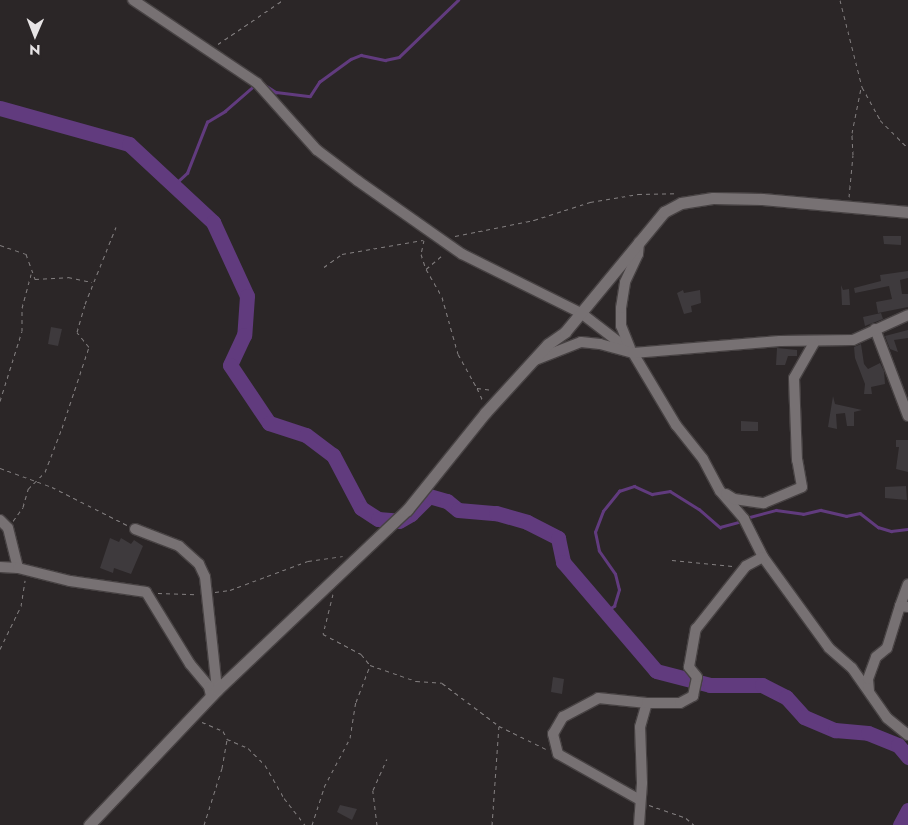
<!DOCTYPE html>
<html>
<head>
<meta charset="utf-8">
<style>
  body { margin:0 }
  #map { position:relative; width:908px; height:825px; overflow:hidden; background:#2b2627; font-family:Jost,sans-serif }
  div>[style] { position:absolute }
  .stream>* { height:2.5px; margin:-1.25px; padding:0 1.25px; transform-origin:1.25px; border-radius:1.25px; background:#613b7e }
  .river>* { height:15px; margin:-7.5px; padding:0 7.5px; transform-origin:7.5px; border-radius:7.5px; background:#613b7e }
  .building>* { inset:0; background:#3e3a3d }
  .path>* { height:1px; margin-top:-0.5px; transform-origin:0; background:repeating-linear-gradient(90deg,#837f80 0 4px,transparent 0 8px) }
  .roads { filter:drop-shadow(1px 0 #474243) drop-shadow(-1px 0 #474243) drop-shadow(0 1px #474243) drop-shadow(0 -1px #474243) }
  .minor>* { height:10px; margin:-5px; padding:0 5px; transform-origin:5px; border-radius:5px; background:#777173 }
  .tertiary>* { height:11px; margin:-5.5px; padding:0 5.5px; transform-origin:5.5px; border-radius:5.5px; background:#777173 }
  span { translate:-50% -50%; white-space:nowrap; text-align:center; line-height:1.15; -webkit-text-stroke:5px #2b2627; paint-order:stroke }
  .north { position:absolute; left:10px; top:10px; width:50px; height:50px; -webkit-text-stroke:4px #2b2627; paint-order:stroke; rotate:181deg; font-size:14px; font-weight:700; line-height:20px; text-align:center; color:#e7e4e5 }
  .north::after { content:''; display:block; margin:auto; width:18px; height:22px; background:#e7e4e5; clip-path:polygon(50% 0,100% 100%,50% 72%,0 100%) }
</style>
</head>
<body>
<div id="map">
  <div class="stream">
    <div style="left:262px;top:83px;width:17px;rotate:33deg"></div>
    <div style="left:276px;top:92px;width:34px;rotate:7deg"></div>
    <div style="left:310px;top:96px;width:17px;rotate:-57deg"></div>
    <div style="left:319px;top:82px;width:39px;rotate:-36deg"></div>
    <div style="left:351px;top:59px;width:11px;rotate:-22deg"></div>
    <div style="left:361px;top:55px;width:25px;rotate:12deg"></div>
    <div style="left:385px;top:60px;width:14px;rotate:-12deg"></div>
    <div style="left:399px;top:57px;width:82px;rotate:-44deg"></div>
    <div style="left:174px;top:185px;width:18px;rotate:-43deg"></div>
    <div style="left:187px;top:173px;width:55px;rotate:-68.6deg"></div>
    <div style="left:207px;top:122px;width:21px;rotate:-31deg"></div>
    <div style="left:225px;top:111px;width:40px;rotate:-41deg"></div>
    <div style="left:746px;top:518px;width:31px;rotate:-15deg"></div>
    <div style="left:776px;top:510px;width:27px;rotate:8deg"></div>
    <div style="left:803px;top:514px;width:18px;rotate:-13deg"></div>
    <div style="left:821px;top:510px;width:26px;rotate:13deg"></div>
    <div style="left:846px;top:516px;width:14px;rotate:-12deg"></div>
    <div style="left:860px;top:513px;width:23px;rotate:38deg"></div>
    <div style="left:878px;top:527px;width:14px;rotate:17deg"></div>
    <div style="left:891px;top:531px;width:17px;rotate:-7deg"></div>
    <div style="left:604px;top:612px;width:12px;rotate:-31deg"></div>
    <div style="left:614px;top:606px;width:17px;rotate:-73deg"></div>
    <div style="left:619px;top:590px;width:16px;rotate:-104deg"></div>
    <div style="left:615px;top:574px;width:28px;rotate:-125deg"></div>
    <div style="left:599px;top:551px;width:19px;rotate:-102deg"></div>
    <div style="left:595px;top:532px;width:22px;rotate:-69deg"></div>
    <div style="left:603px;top:511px;width:26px;rotate:-51deg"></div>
    <div style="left:619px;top:491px;width:16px;rotate:-18deg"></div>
    <div style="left:634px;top:486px;width:20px;rotate:24deg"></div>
    <div style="left:652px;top:494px;width:18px;rotate:-9deg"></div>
    <div style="left:670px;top:491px;width:34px;rotate:32deg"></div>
    <div style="left:699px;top:509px;width:28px;rotate:41deg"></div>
    <div style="left:720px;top:527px;width:23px;rotate:-15deg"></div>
  </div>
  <div class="river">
    <div style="left:0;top:108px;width:134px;rotate:15.6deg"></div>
    <div style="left:129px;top:144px;width:115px;rotate:42.9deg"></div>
    <div style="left:213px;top:222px;width:81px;rotate:65.3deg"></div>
    <div style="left:247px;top:296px;width:39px;rotate:94deg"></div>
    <div style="left:244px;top:335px;width:33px;rotate:115deg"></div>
    <div style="left:230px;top:365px;width:70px;rotate:56.1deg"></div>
    <div style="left:269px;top:423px;width:39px;rotate:18deg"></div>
    <div style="left:306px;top:435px;width:34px;rotate:37deg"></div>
    <div style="left:333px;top:455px;width:60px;rotate:62.2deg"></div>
    <div style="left:361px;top:508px;width:20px;rotate:33deg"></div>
    <div style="left:378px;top:519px;width:21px;rotate:5deg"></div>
    <div style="left:399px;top:521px;width:14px;rotate:-30deg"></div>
    <div style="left:411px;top:514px;width:25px;rotate:-45deg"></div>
    <div style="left:429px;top:496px;width:19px;rotate:16deg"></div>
    <div style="left:447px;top:501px;width:14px;rotate:39deg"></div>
    <div style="left:458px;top:510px;width:38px;rotate:5deg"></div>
    <div style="left:496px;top:513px;width:32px;rotate:16deg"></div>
    <div style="left:527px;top:522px;width:35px;rotate:27deg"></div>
    <div style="left:558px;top:538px;width:25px;rotate:78deg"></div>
    <div style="left:563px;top:562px;width:143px;rotate:49.5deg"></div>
    <div style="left:656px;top:671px;width:56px;rotate:14.5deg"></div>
    <div style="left:710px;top:685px;width:52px"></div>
    <div style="left:762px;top:685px;width:27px;rotate:27deg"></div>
    <div style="left:786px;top:697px;width:27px;rotate:48deg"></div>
    <div style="left:804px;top:717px;width:34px;rotate:23deg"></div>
    <div style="left:835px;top:730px;width:33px;rotate:5deg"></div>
    <div style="left:868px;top:733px;width:32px;rotate:22deg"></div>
    <div style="left:898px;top:745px;width:16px;rotate:50deg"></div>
    <div style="left:900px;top:825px;width:17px;rotate:-62deg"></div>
  </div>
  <div class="building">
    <div style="clip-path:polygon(883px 236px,901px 236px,901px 245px,884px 244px)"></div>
    <div style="clip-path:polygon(908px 271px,908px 278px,900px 280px,902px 294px,908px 294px,908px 307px,878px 313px,876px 302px,892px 299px,889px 286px,855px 293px,854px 288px,881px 281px,880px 275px)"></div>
    <div style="clip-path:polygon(841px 285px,843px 290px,849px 289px,850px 305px,842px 305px)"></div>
    <div style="clip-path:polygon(683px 290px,684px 293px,700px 290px,701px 303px,691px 306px,692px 312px,684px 314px,677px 293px)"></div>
    <div style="clip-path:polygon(881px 313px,883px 319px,865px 326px,863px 317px)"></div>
    <div style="clip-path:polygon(51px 327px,62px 329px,58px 346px,48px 344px)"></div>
    <div style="clip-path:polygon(908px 330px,908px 338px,894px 340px,898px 352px,890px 349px,885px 336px)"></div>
    <div style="clip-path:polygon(861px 344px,864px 364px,868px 369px,880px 363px,884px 371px,885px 384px,871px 387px,872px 394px,864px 394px,865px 384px,855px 358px,854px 347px)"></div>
    <div style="clip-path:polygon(777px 348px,797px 350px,797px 356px,788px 356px,785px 365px,776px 365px)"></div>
    <div style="clip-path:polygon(833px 396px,835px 404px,862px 410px,854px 412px,854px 426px,847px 426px,845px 413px,836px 414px,837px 429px,828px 427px)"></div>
    <div style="clip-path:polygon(741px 421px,758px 422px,758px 431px,741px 431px)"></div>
    <div style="clip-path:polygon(896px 440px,908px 440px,908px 472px,896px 469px,899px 447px,896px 447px)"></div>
    <div style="clip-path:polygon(906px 486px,907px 500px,885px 498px,885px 487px)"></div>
    <div style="clip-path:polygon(110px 538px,119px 542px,121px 538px,131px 544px,134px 540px,143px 546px,131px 574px,114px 568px,113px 573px,100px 568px)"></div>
    <div style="clip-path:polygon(553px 677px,564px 679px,562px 694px,551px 692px)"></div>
    <div style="clip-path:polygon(340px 805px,357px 809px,352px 820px,337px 812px)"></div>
  </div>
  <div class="path">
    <div style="left:840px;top:0;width:90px;rotate:75.8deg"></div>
    <div style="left:862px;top:87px;width:38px;rotate:61deg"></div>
    <div style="left:880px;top:120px;width:40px;rotate:45deg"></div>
    <div style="left:218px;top:44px;width:78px;rotate:-34.1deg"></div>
    <div style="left:849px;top:197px;width:42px;rotate:-84.6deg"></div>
    <div style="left:853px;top:155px;width:22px;rotate:-93deg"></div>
    <div style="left:852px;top:133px;width:46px;rotate:-78.7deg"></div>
    <div style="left:455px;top:236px;width:81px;rotate:-11.4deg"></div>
    <div style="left:534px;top:220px;width:59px;rotate:-17.8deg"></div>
    <div style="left:590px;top:202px;width:49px;rotate:-9.5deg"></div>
    <div style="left:638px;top:194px;width:39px;rotate:-1deg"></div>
    <div style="left:424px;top:240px;width:14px;rotate:102deg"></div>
    <div style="left:421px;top:254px;width:16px;rotate:72deg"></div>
    <div style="left:426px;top:269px;width:23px;rotate:-40deg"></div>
    <div style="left:0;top:245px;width:28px;rotate:19deg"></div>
    <div style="left:26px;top:254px;width:27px;rotate:70deg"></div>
    <div style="left:35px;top:279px;width:33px;rotate:-3deg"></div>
    <div style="left:68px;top:277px;width:24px;rotate:12deg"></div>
    <div style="left:324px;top:267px;width:22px;rotate:-36deg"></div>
    <div style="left:342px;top:254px;width:82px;rotate:-9.8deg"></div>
    <div style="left:426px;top:269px;width:32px;rotate:60deg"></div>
    <div style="left:442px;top:297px;width:59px;rotate:74.3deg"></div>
    <div style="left:458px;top:354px;width:39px;rotate:61deg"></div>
    <div style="left:477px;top:388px;width:16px;rotate:7deg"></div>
    <div style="left:477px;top:388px;width:14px;rotate:65deg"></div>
    <div style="left:0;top:401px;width:73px;rotate:-72.6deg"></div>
    <div style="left:22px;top:331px;width:23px;rotate:-90deg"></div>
    <div style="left:22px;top:308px;width:35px;rotate:-75deg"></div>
    <div style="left:0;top:468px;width:55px;rotate:20.1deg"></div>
    <div style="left:52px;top:487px;width:84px;rotate:26.9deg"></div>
    <div style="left:13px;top:521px;width:17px;rotate:-54deg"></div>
    <div style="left:23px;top:507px;width:19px;rotate:-74deg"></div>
    <div style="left:28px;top:489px;width:24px;rotate:-45deg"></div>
    <div style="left:45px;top:472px;width:47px;rotate:-68.9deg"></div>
    <div style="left:62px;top:428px;width:85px;rotate:-71.6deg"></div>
    <div style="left:89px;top:347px;width:19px;rotate:-129deg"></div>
    <div style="left:77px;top:332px;width:29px;rotate:-74deg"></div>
    <div style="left:85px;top:304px;width:83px;rotate:-68.1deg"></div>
    <div style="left:672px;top:560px;width:61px;rotate:5.6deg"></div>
    <div style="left:215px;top:592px;width:15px;rotate:-8deg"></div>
    <div style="left:230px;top:590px;width:83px;rotate:-20.4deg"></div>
    <div style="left:308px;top:561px;width:35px;rotate:-8deg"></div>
    <div style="left:158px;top:593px;width:38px;rotate:2deg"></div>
    <div style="left:333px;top:594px;width:41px;rotate:104deg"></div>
    <div style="left:323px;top:634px;width:43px;rotate:27.8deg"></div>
    <div style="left:361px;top:654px;width:14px;rotate:51deg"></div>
    <div style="left:370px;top:665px;width:49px;rotate:19.2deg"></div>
    <div style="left:416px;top:681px;width:26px;rotate:4deg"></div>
    <div style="left:442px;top:683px;width:71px;rotate:37deg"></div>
    <div style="left:499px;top:726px;width:52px;rotate:26.1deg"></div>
    <div style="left:0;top:649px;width:48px;rotate:-64deg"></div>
    <div style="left:21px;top:606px;width:26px;rotate:-81deg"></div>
    <div style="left:202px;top:722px;width:23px;rotate:23deg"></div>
    <div style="left:223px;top:731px;width:9px;rotate:63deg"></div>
    <div style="left:227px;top:739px;width:23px;rotate:23deg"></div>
    <div style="left:248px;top:748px;width:24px;rotate:45deg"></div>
    <div style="left:265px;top:765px;width:38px;rotate:60deg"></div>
    <div style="left:284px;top:798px;width:34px;rotate:52deg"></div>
    <div style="left:649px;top:805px;width:39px;rotate:19deg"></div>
    <div style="left:686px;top:818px;width:11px;rotate:41deg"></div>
    <div style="left:204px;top:825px;width:60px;rotate:-72.5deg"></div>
    <div style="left:222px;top:768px;width:29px;rotate:-80deg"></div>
    <div style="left:312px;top:825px;width:40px;rotate:-72deg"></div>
    <div style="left:324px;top:787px;width:55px;rotate:-62deg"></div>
    <div style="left:350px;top:738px;width:36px;rotate:-81deg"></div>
    <div style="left:356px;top:702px;width:39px;rotate:-69deg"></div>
    <div style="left:377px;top:825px;width:35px;rotate:-97deg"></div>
    <div style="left:373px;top:790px;width:34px;rotate:-66deg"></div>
    <div style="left:492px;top:825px;width:99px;rotate:-86deg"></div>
  </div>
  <div class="roads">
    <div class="minor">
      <div style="left:133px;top:0;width:149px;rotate:33.8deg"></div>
      <div style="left:257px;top:83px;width:90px;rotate:48.2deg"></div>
      <div style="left:317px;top:150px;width:51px;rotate:37.1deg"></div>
      <div style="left:358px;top:181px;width:127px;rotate:35.1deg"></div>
      <div style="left:462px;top:254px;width:133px;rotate:26.4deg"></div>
      <div style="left:581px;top:313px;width:66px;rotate:37.6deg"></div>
      <div style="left:633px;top:353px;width:84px;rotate:59.2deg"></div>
      <div style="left:676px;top:425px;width:43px;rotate:51.5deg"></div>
      <div style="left:703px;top:459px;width:36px;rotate:62deg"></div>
      <div style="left:720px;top:491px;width:37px;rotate:49deg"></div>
      <div style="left:744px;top:519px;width:42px;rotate:63.4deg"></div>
      <div style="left:763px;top:557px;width:112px;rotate:54deg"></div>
      <div style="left:829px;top:648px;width:30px;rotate:41deg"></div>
      <div style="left:852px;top:668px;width:61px;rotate:55deg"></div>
      <div style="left:887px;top:718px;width:27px;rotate:39deg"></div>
      <div style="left:875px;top:329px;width:93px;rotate:69.2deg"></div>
      <div style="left:630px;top:348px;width:24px;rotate:-112deg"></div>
      <div style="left:621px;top:326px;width:18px;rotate:-90deg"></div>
      <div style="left:621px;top:308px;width:26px;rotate:-81deg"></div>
      <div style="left:625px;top:282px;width:31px;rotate:-65deg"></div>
      <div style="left:638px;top:254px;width:12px;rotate:-85deg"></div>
      <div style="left:535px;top:360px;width:49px;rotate:-21.4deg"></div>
      <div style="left:581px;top:342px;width:19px;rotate:6deg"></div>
      <div style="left:600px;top:344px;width:34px;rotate:15deg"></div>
      <div style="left:633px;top:353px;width:147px;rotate:-4.7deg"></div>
      <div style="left:780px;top:341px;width:73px;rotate:-0.8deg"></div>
      <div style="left:853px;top:340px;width:60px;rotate:-24.4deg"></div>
      <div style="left:726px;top:494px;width:9px;rotate:32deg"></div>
      <div style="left:734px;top:499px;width:30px;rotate:8deg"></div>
      <div style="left:764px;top:503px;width:41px;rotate:-22.8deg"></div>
      <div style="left:802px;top:487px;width:27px;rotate:-100deg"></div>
      <div style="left:797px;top:460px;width:82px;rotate:-92.1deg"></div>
      <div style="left:794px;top:378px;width:40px;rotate:-60.3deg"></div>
      <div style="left:0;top:520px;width:11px;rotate:45deg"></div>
      <div style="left:8px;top:528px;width:41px;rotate:76deg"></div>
      <div style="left:135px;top:529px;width:47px;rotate:21.1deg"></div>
      <div style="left:179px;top:546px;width:27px;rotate:42deg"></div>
      <div style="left:199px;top:564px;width:14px;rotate:65deg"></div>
      <div style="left:205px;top:577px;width:114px;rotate:83.9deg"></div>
      <div style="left:0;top:567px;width:18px;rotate:3deg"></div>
      <div style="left:18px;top:568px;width:54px;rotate:14deg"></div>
      <div style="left:70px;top:581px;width:77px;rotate:8.2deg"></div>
      <div style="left:146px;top:592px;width:84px;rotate:58.6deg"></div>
      <div style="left:190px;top:664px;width:30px;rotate:50deg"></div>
      <div style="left:209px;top:687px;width:9px;rotate:77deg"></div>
      <div style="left:900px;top:606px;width:23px;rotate:-70deg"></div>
      <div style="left:869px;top:691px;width:12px;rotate:-95deg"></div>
      <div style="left:868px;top:679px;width:23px;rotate:-70deg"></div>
      <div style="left:876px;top:657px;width:14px;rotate:-39deg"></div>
      <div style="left:887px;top:648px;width:44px;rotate:-72.8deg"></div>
      <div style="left:900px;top:606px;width:8px;rotate:7deg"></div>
      <div style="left:640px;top:800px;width:94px;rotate:-150.7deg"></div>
      <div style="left:558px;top:754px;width:21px;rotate:-104deg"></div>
      <div style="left:553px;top:734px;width:20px;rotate:-60deg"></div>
      <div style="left:563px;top:717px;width:40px;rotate:-28deg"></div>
      <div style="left:598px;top:698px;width:49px;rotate:5.8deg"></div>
      <div style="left:639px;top:825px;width:42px;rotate:-85.9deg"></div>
      <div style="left:642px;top:783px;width:56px;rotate:-92deg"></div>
      <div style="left:640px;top:727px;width:25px;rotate:-74deg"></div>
      <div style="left:647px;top:703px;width:33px"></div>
      <div style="left:680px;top:703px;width:15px;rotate:-28deg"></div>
      <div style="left:693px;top:696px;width:19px;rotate:-78deg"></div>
      <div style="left:697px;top:677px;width:13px;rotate:-129deg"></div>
      <div style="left:689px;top:667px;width:39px;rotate:-80deg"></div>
      <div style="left:696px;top:629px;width:80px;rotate:-51.6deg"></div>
      <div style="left:746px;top:566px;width:19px;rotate:-28deg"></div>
    </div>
    <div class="tertiary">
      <div style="left:89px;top:825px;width:186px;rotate:-46.5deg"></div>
      <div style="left:217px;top:690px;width:262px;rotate:-43.5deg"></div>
      <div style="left:407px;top:510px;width:124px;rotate:-51.2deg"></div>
      <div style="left:485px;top:413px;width:93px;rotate:-47.6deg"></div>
      <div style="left:548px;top:344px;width:21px;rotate:-35deg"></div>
      <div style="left:565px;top:332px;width:156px;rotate:-50.5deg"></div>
      <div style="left:664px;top:212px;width:19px;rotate:-28deg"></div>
      <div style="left:681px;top:203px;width:32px;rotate:-9deg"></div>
      <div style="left:713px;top:198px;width:49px;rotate:1.2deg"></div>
      <div style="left:762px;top:199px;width:147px;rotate:5.1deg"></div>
    </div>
  </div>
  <div class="north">N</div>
</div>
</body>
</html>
